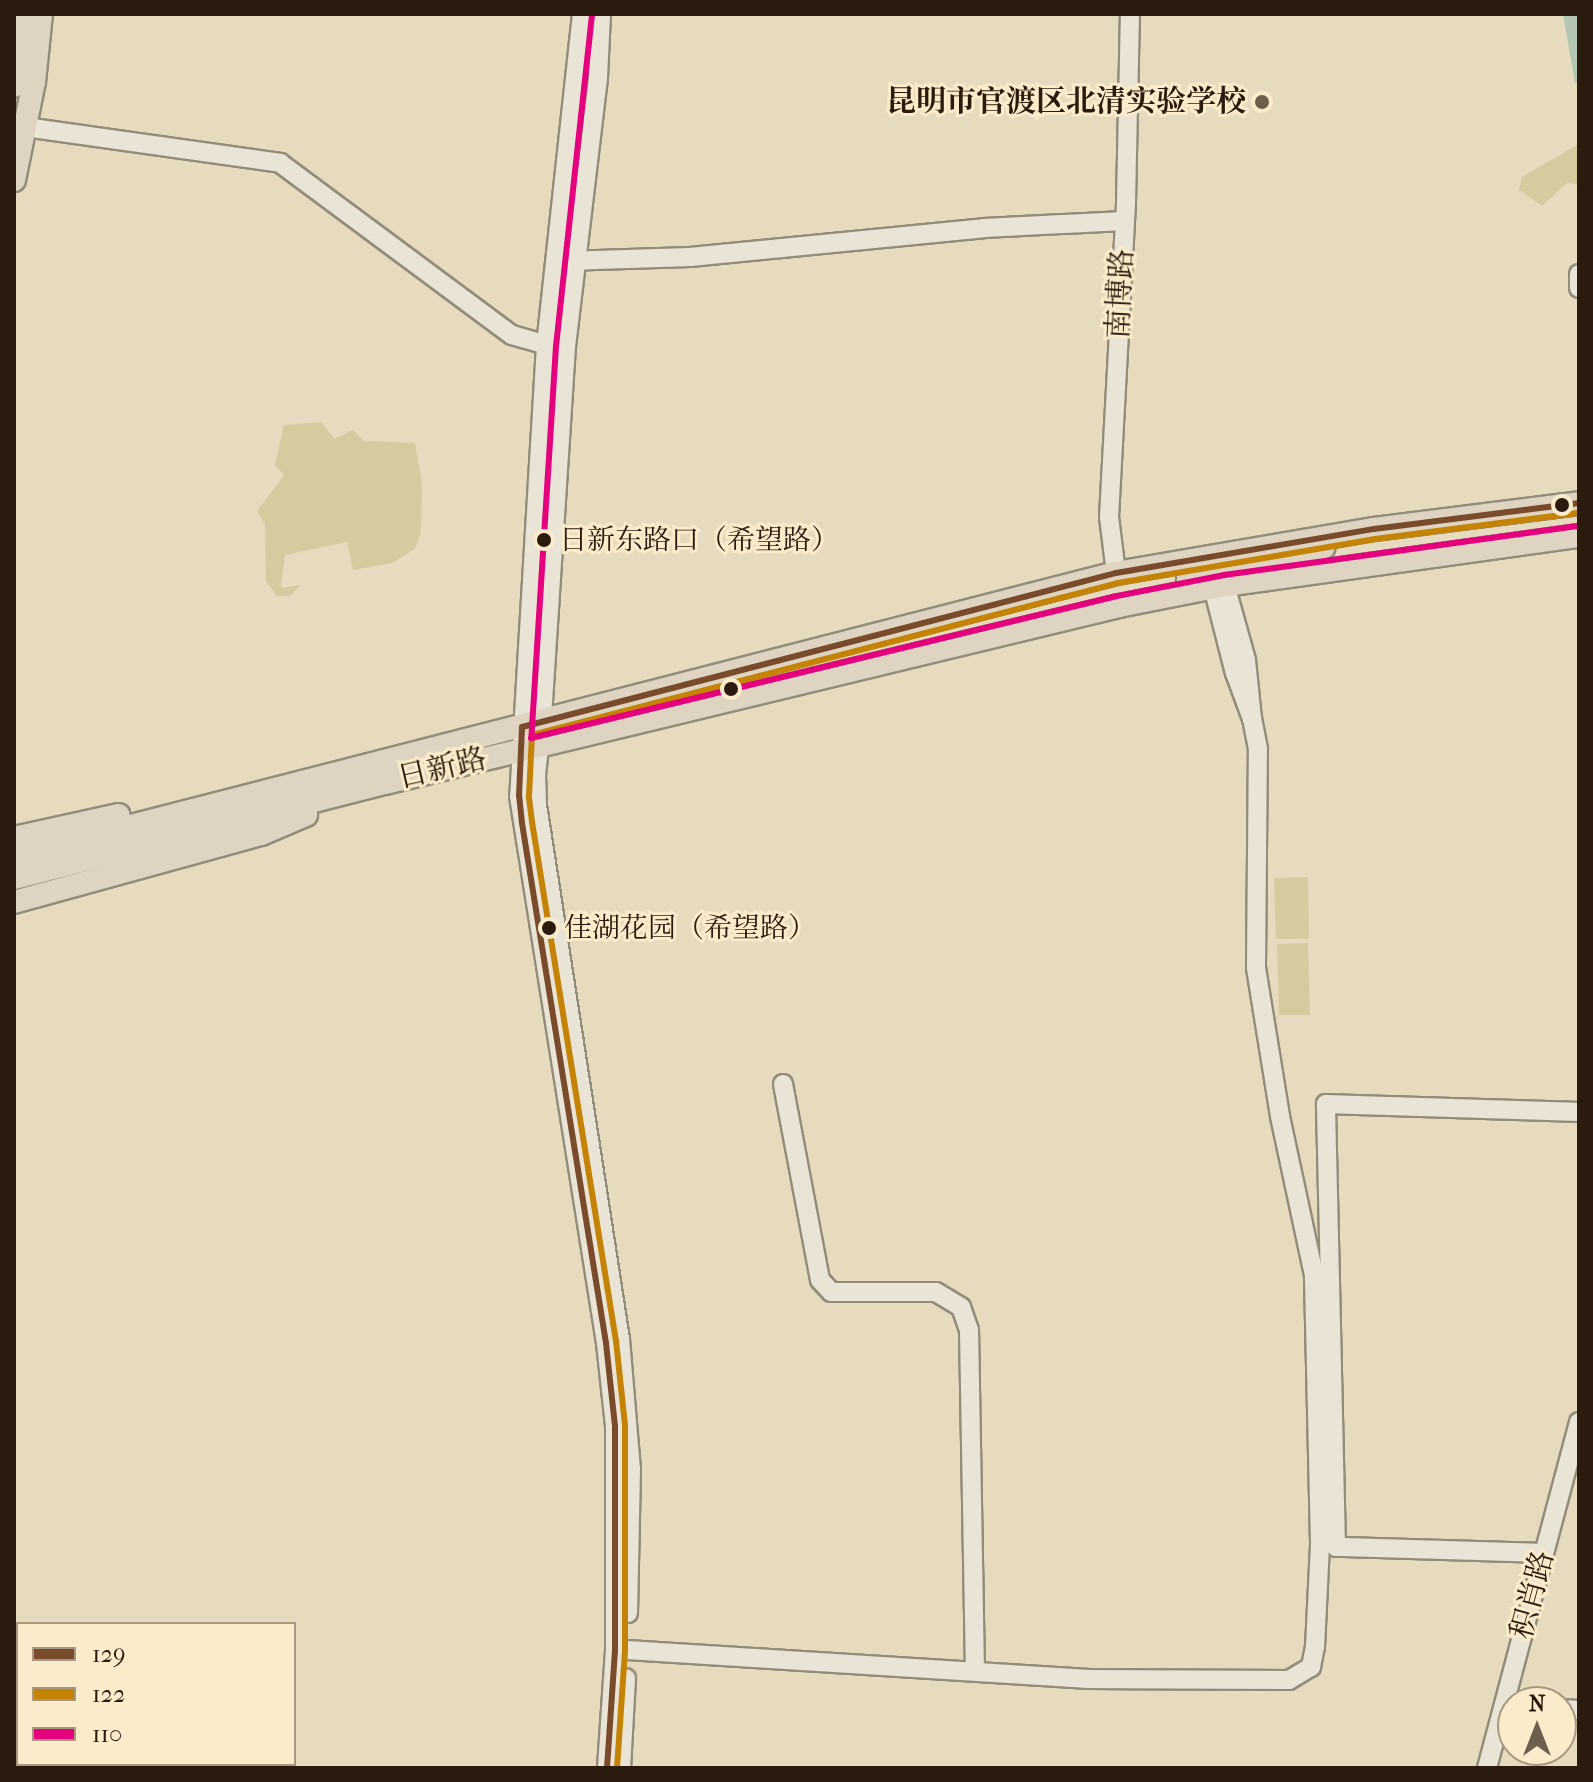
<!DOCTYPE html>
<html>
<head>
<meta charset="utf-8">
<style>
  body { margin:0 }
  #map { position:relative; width:1593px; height:1782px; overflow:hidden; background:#e7dbbf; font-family:"IM FELL French Canon","Noto Serif SC",serif }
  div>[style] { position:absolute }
  .green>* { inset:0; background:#d4cc9f }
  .water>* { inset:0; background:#b3c6b2 }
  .roads { filter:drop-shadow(2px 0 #948c7b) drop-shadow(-2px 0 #948c7b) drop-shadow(0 2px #948c7b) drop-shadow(0 -2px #948c7b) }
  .minor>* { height:18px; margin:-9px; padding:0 9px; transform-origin:9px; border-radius:9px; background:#eae4d6 }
  .major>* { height:22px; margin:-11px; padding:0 11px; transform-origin:11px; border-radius:11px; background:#ded4c1 }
  .bus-1>* { height:6px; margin:-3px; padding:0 3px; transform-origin:3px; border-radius:3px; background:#7a4b2a }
  .bus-2>* { height:6px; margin:-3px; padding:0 3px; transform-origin:3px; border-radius:3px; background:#c48304 }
  .bus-3>* { height:6px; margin:-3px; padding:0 3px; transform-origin:3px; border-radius:3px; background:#e5007d }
  .dots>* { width:22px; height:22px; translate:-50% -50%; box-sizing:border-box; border:4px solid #faecca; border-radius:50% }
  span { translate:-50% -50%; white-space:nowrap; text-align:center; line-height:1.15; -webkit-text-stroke:6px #faecca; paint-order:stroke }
  .bus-label { font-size:28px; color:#2a1b0e }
  .left { translate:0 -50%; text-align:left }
  .poi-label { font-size:30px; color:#2a1b0e; font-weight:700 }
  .right { translate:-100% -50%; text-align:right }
  .street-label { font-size:30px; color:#2a1b0e }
  .frame { position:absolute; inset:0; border:16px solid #2a1b0e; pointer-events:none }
  .legend { position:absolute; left:16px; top:1622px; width:280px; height:144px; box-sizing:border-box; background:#faecca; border:2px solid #a7987f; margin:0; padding:10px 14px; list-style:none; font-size:24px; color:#2a1b0e }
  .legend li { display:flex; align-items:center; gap:16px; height:40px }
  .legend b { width:40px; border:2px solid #a7987f }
  .north { position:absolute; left:1497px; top:1686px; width:80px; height:80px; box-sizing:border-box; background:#faecca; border:2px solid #a7987f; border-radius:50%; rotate:0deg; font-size:22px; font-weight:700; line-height:32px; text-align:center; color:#2a1b0e }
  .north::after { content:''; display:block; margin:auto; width:28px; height:36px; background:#6c5e4c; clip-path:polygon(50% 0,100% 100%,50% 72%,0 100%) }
</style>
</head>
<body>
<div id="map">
  <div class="green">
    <div style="clip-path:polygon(1579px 144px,1579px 185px,1567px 183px,1542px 206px,1519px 190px,1522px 177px)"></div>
    <div style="clip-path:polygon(321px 422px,335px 439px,353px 430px,364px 441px,415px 443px,422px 484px,421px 532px,415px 549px,392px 563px,353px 570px,347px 542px,285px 555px,281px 588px,301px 585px,290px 596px,277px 596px,266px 581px,265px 525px,257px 511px,284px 475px,275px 465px,284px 425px)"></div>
    <div style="clip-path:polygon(1308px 877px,1309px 939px,1276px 939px,1274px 878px)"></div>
    <div style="clip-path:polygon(1308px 943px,1310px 1015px,1279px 1015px,1277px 944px)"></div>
  </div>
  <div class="water">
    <div style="clip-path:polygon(1563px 14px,1579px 14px,1579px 82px,1575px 83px)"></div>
  </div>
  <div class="roads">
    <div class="minor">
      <div style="left:582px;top:14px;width:333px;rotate:96.2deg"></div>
      <div style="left:546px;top:345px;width:452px;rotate:93.4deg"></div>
      <div style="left:519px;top:796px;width:554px;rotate:80.96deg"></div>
      <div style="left:606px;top:1343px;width:83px;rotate:83.8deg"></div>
      <div style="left:615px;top:1426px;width:224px;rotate:90deg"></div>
      <div style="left:615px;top:1650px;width:118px;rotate:93.9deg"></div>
      <div style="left:601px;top:14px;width:64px;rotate:92.7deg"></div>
      <div style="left:598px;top:78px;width:270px;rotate:96.8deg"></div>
      <div style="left:566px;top:346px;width:377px;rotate:93.7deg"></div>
      <div style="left:542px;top:722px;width:53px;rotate:96.5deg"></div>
      <div style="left:536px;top:775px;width:30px;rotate:88deg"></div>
      <div style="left:537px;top:805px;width:540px;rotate:81.17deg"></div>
      <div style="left:620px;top:1339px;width:130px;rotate:85.2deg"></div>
      <div style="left:631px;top:1469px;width:144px;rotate:91.2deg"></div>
      <div style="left:25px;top:127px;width:258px;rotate:8deg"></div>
      <div style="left:280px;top:163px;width:289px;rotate:36.6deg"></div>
      <div style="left:512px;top:335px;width:35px;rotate:16deg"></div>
      <div style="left:565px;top:261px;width:125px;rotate:-1.8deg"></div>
      <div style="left:690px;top:257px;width:295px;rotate:-5.6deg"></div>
      <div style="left:984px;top:228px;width:140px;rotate:-2.9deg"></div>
      <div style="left:1579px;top:274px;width:14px;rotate:90deg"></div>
      <div style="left:1116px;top:573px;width:56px;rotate:-97.1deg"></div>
      <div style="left:1109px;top:517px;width:315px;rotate:-86.9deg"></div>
      <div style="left:1126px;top:202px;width:188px;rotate:-88.8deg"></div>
      <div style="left:1213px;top:587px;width:89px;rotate:75.7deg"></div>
      <div style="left:1235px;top:673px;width:49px;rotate:69.7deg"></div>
      <div style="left:1252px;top:719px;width:59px;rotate:-95.8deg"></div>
      <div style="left:1246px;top:660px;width:78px;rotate:-105.6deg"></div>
      <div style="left:783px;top:1084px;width:199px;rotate:79.3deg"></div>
      <div style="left:820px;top:1280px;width:16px;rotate:47deg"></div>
      <div style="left:831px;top:1292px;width:105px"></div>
      <div style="left:936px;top:1292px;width:29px;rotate:31deg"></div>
      <div style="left:961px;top:1307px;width:24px;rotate:71deg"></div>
      <div style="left:969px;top:1330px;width:341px;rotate:89deg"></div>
      <div style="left:1544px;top:1553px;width:208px;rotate:-178.3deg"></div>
      <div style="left:1336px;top:1547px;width:443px;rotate:-91.3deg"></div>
      <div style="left:1326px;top:1104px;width:253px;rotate:1.8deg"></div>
      <div style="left:627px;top:1650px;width:463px;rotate:3.6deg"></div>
      <div style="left:1089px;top:1679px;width:200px;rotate:0.3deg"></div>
      <div style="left:1289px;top:1680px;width:26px;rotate:-31deg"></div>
      <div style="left:1311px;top:1667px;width:20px;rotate:-79deg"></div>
      <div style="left:1315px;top:1647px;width:104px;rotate:-87.2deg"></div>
      <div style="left:1320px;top:1543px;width:268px;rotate:-91.3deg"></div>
      <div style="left:1314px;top:1275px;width:163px;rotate:-102.1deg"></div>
      <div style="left:1280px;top:1116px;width:151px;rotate:-99.2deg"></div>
      <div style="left:1256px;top:967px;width:218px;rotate:-89.5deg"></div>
      <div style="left:1258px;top:749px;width:31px;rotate:-101deg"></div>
      <div style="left:1561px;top:1709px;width:18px;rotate:3deg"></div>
      <div style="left:621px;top:1768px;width:90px;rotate:-86.8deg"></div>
      <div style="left:1487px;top:1768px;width:358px;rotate:-75.1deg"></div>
    </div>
    <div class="major">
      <div style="left:14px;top:86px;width:72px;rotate:-83.7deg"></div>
      <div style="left:14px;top:180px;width:100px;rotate:-78.5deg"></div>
      <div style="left:34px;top:82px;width:68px;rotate:-84.1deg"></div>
      <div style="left:1203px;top:589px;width:16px;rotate:-165deg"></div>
      <div style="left:1188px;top:585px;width:9px;rotate:-90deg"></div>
      <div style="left:1188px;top:576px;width:97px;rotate:-8.9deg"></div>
      <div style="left:1284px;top:561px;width:42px;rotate:-19.3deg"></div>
      <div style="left:14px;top:838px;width:107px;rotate:-12.4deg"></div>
      <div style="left:14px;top:856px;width:1138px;rotate:-14.4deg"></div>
      <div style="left:1116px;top:573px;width:262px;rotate:-9.7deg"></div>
      <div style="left:1374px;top:529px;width:207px;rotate:-7.2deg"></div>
      <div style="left:14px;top:878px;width:383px;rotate:-14.4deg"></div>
      <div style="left:385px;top:783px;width:755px;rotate:-13.56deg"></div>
      <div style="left:1119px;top:606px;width:108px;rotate:-11.2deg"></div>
      <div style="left:1225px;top:585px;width:357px;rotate:-7.9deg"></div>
      <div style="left:14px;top:902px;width:256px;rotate:-15.4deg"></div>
      <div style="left:261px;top:834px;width:49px;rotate:-22.9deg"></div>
    </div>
  </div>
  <div class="bus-1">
    <div style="left:607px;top:1768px;width:118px;rotate:-86.1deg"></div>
    <div style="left:615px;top:1650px;width:224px;rotate:-90deg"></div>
    <div style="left:615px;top:1426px;width:83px;rotate:-96.2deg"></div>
    <div style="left:606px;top:1343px;width:527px;rotate:-99.18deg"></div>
    <div style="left:522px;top:823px;width:27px;rotate:-96deg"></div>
    <div style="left:519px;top:796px;width:69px;rotate:-87.5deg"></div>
    <div style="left:522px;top:727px;width:614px;rotate:-14.53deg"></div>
    <div style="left:1116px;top:573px;width:262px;rotate:-9.7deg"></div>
    <div style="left:1374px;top:529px;width:207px;rotate:-7.2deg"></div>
  </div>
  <div class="bus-2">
    <div style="left:617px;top:1768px;width:118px;rotate:-86.1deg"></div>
    <div style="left:625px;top:1650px;width:225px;rotate:-90deg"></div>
    <div style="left:625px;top:1425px;width:84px;rotate:-96.1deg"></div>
    <div style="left:616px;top:1341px;width:526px;rotate:-99.19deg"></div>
    <div style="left:532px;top:822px;width:26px;rotate:-97deg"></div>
    <div style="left:529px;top:796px;width:61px;rotate:-87.2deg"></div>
    <div style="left:532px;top:735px;width:605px;rotate:-14.54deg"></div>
    <div style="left:1118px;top:583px;width:261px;rotate:-9.7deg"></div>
    <div style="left:1375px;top:539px;width:206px;rotate:-7.3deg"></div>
  </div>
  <div class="bus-3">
    <div style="left:592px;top:15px;width:333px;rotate:96.2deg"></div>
    <div style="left:556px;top:346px;width:393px;rotate:93.6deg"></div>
    <div style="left:531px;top:738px;width:603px;rotate:-13.62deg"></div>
    <div style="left:1117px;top:596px;width:109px;rotate:-11.1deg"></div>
    <div style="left:1224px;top:575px;width:357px;rotate:-7.9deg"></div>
  </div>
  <div class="dots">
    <div style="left:1262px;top:102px;background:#6c5e4c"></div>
    <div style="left:1562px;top:505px;background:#2a1b0e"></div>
    <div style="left:544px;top:540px;background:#2a1b0e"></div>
    <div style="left:731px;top:689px;background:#2a1b0e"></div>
    <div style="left:549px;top:928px;background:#2a1b0e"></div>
  </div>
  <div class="bus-label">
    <span class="left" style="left:559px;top:540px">日新东路口（希望路）</span>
    <span class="left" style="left:564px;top:928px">佳湖花园（希望路）</span>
  </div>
  <div class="poi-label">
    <span class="right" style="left:1246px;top:102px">昆明市官渡区北清实验学校</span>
  </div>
  <div class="street-label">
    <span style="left:1121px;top:294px;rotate:-87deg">南博路</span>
    <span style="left:442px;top:769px;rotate:-13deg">日新路</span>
    <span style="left:1533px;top:1595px;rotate:-75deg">积肖路</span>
  </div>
  <div class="frame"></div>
  <ul class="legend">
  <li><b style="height:10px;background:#7a4b2a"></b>129</li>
  <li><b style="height:10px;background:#c48304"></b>122</li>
  <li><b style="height:10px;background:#e5007d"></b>110</li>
  </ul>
  <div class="north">N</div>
</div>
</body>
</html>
